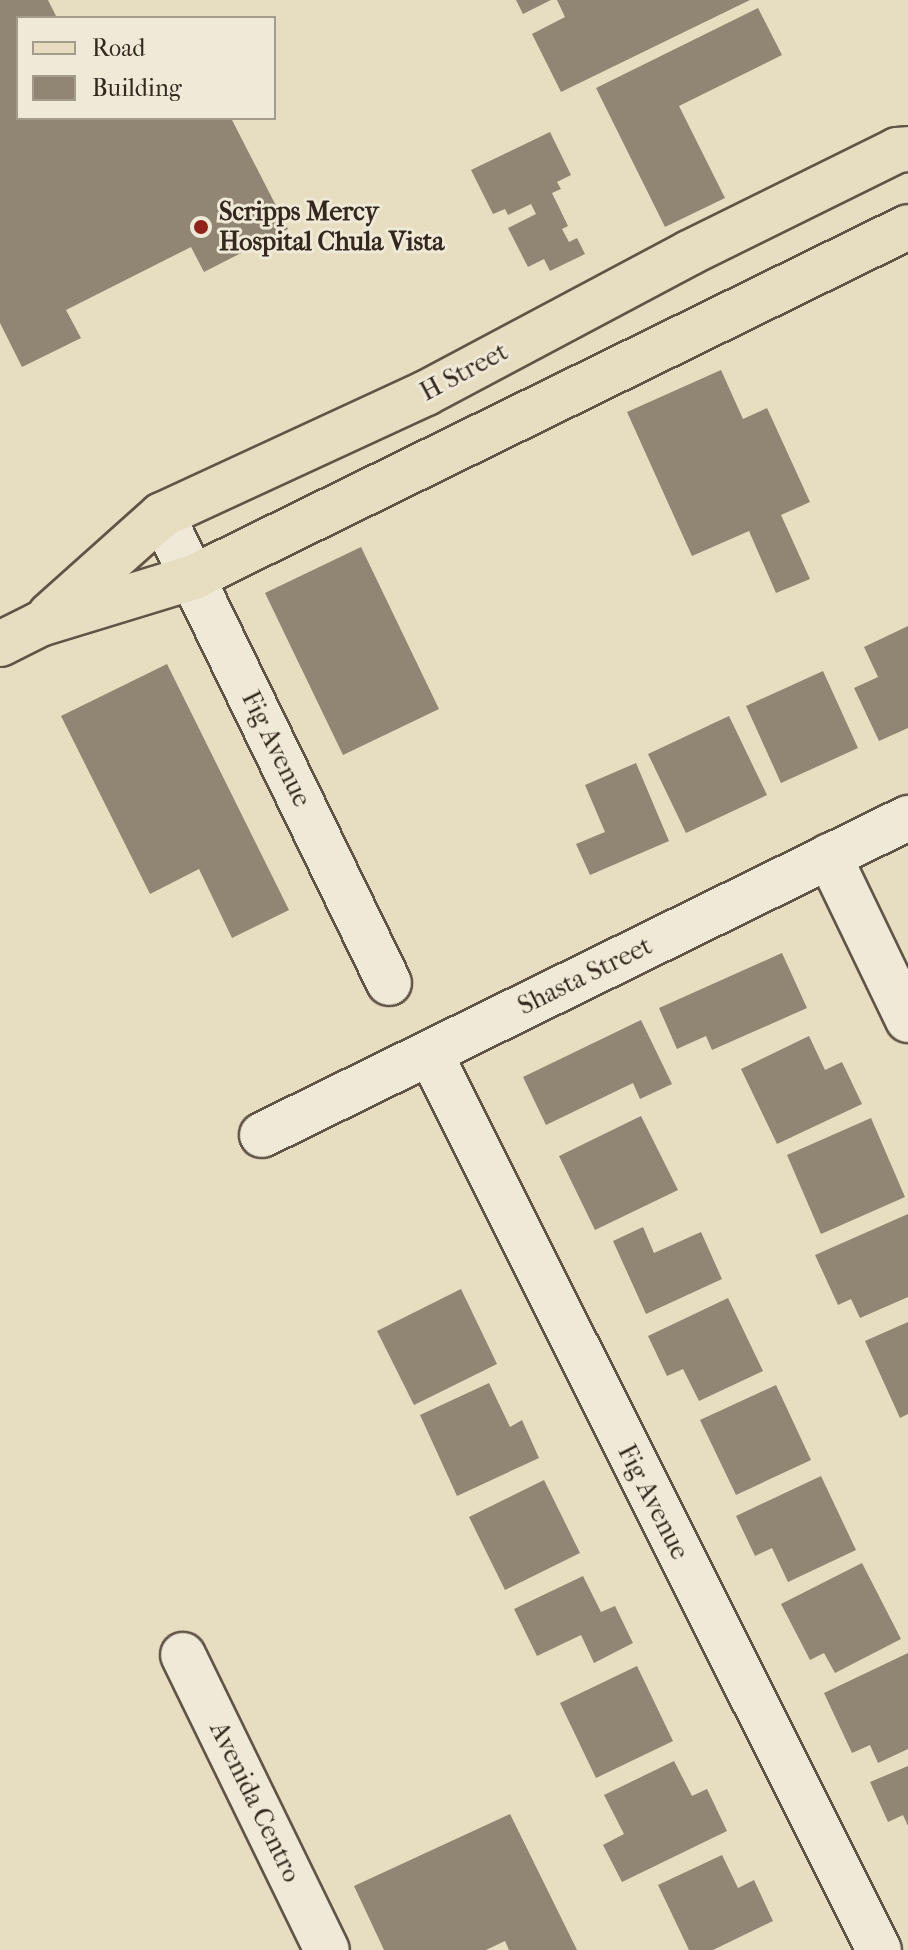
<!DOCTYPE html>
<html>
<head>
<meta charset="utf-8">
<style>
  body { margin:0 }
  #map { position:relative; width:908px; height:1950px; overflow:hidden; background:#e7ddc1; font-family:"IM FELL French Canon",serif }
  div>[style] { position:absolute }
  .building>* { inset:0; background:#918673 }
  .roads { filter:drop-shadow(2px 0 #605447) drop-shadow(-2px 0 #605447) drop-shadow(0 2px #605447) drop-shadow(0 -2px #605447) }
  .minor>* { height:44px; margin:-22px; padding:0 22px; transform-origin:22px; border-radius:22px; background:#efe9d7 }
  .major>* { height:44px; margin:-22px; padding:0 22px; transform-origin:22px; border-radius:22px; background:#e7ddc1 }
  .dots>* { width:22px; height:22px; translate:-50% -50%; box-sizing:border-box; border:4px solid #efe9d7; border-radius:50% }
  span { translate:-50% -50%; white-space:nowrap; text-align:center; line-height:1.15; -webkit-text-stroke:6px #efe9d7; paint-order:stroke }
  .poi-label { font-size:26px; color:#33271e; font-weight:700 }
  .left { translate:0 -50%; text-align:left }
  .street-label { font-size:26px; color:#33271e }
  .legend { position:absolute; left:16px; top:16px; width:260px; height:104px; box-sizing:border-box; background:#efe9d7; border:2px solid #a49b8d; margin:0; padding:10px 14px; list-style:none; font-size:24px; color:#33271e }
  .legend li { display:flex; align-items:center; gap:16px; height:40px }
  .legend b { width:40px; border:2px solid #a49b8d }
</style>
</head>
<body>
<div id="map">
  <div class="building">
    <div style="clip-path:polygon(0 0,48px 0,57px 18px,18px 18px,18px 118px,231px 118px,288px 229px,204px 272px,191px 247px,66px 310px,81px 338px,22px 367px,0 323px)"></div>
    <div style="clip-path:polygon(516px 0,551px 0,523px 14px)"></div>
    <div style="clip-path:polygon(557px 0,750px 0,561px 92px,532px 34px,565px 17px)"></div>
    <div style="clip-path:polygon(758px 8px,782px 55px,679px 106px,725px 198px,665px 227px,596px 88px)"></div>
    <div style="clip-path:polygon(550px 132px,571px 175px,557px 182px,561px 189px,552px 193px,568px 226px,562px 229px,569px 242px,577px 238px,585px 254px,550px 271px,544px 259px,528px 267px,508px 228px,536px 214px,531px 204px,508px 215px,505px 209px,493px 214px,471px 170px)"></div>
    <div style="clip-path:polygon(721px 370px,743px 419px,767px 408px,810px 502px,781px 515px,810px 579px,776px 593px,749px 531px,692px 556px,627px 412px)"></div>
    <div style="clip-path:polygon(361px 547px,439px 709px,343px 755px,265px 593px)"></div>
    <div style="clip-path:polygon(908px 626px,908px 728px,879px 741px,854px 688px,878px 677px,864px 647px)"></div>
    <div style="clip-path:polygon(167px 664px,289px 910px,232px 938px,199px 869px,150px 894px,61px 716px)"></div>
    <div style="clip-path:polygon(823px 671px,858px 748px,781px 783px,746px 706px)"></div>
    <div style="clip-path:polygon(729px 716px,767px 795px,686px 833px,648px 754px)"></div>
    <div style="clip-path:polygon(636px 763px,669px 841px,590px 875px,576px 844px,605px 832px,585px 785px)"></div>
    <div style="clip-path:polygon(782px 953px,807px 1008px,712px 1050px,706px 1036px,677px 1049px,659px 1008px)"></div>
    <div style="clip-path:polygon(641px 1020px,672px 1084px,640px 1099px,633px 1083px,546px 1125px,523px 1077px)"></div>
    <div style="clip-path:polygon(809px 1036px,825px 1070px,842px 1062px,862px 1104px,777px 1144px,741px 1069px)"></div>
    <div style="clip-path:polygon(641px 1116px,678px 1190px,595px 1230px,559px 1156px)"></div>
    <div style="clip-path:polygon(871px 1118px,905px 1197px,821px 1234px,787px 1155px)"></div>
    <div style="clip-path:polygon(908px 1214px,908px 1297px,860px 1318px,851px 1299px,838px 1305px,815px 1255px)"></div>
    <div style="clip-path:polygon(643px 1227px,654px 1253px,701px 1232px,722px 1279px,646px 1314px,613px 1241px)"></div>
    <div style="clip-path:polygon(461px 1289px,497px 1364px,414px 1405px,377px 1331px)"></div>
    <div style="clip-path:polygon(728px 1298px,763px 1371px,699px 1401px,683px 1369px,667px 1376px,648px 1336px)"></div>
    <div style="clip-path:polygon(908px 1322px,908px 1414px,900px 1418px,865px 1341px)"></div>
    <div style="clip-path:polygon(489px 1383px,510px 1427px,522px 1420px,539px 1458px,457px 1496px,420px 1415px)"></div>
    <div style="clip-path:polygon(776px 1385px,811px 1460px,736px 1495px,700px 1420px)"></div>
    <div style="clip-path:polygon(821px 1476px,856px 1550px,788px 1582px,772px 1548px,755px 1556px,736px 1516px)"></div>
    <div style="clip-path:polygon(544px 1480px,580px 1553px,505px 1590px,469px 1517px)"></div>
    <div style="clip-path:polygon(862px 1563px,901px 1639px,835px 1673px,824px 1653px,810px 1660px,781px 1604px)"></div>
    <div style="clip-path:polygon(583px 1576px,601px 1612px,615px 1606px,633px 1643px,594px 1663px,581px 1635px,537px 1656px,514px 1609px)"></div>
    <div style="clip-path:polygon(908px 1653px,908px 1749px,878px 1763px,870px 1745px,852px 1753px,824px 1693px)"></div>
    <div style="clip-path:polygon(637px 1666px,673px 1741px,596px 1778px,560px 1703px)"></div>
    <div style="clip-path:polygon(674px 1761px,692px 1796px,707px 1789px,727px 1831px,622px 1882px,603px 1845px,624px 1834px,604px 1795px)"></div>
    <div style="clip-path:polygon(908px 1766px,908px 1826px,903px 1815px,888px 1822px,870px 1782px)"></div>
    <div style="clip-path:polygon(510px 1814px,577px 1950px,509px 1950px,505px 1941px,486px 1950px,384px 1950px,354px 1886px)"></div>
    <div style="clip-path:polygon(722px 1855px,738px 1888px,754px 1880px,773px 1921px,713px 1950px,689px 1950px,658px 1885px)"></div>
  </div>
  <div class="roads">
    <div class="minor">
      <div style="left:162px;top:515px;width:520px;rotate:64.12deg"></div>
      <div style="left:829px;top:856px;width:182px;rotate:64.3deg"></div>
      <div style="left:430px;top:1053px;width:1003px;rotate:63.41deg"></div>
      <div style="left:262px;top:1135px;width:720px;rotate:-26.14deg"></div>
      <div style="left:183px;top:1655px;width:328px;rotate:64deg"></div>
    </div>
    <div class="major">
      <div style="left:50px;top:615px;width:150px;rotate:-41.8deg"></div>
      <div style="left:162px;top:515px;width:291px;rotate:-24.8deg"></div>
      <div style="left:426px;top:393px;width:298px;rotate:-28deg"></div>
      <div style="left:689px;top:253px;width:232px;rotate:-26.3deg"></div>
      <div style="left:897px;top:150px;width:11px;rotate:-5deg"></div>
      <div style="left:0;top:644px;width:45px;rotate:-26.6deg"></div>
      <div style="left:40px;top:624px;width:161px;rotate:-17deg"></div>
      <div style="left:194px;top:577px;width:795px;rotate:-26.11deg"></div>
    </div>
  </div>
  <div class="dots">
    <div style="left:201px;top:227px;background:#8f2418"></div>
  </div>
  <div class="poi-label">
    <span class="left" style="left:219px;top:227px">Scripps Mercy<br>Hospital Chula Vista</span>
  </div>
  <div class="street-label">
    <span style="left:464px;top:372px;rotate:-28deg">H Street</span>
    <span style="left:276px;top:749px;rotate:64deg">Fig Avenue</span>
    <span style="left:585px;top:976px;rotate:-26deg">Shasta Street</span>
    <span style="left:653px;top:1502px;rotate:63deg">Fig Avenue</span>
    <span style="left:255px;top:1802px;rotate:64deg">Avenida Centro</span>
  </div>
  <ul class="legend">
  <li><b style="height:10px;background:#e7ddc1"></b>Road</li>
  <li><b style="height:22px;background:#918673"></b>Building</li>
  </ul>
</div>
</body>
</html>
